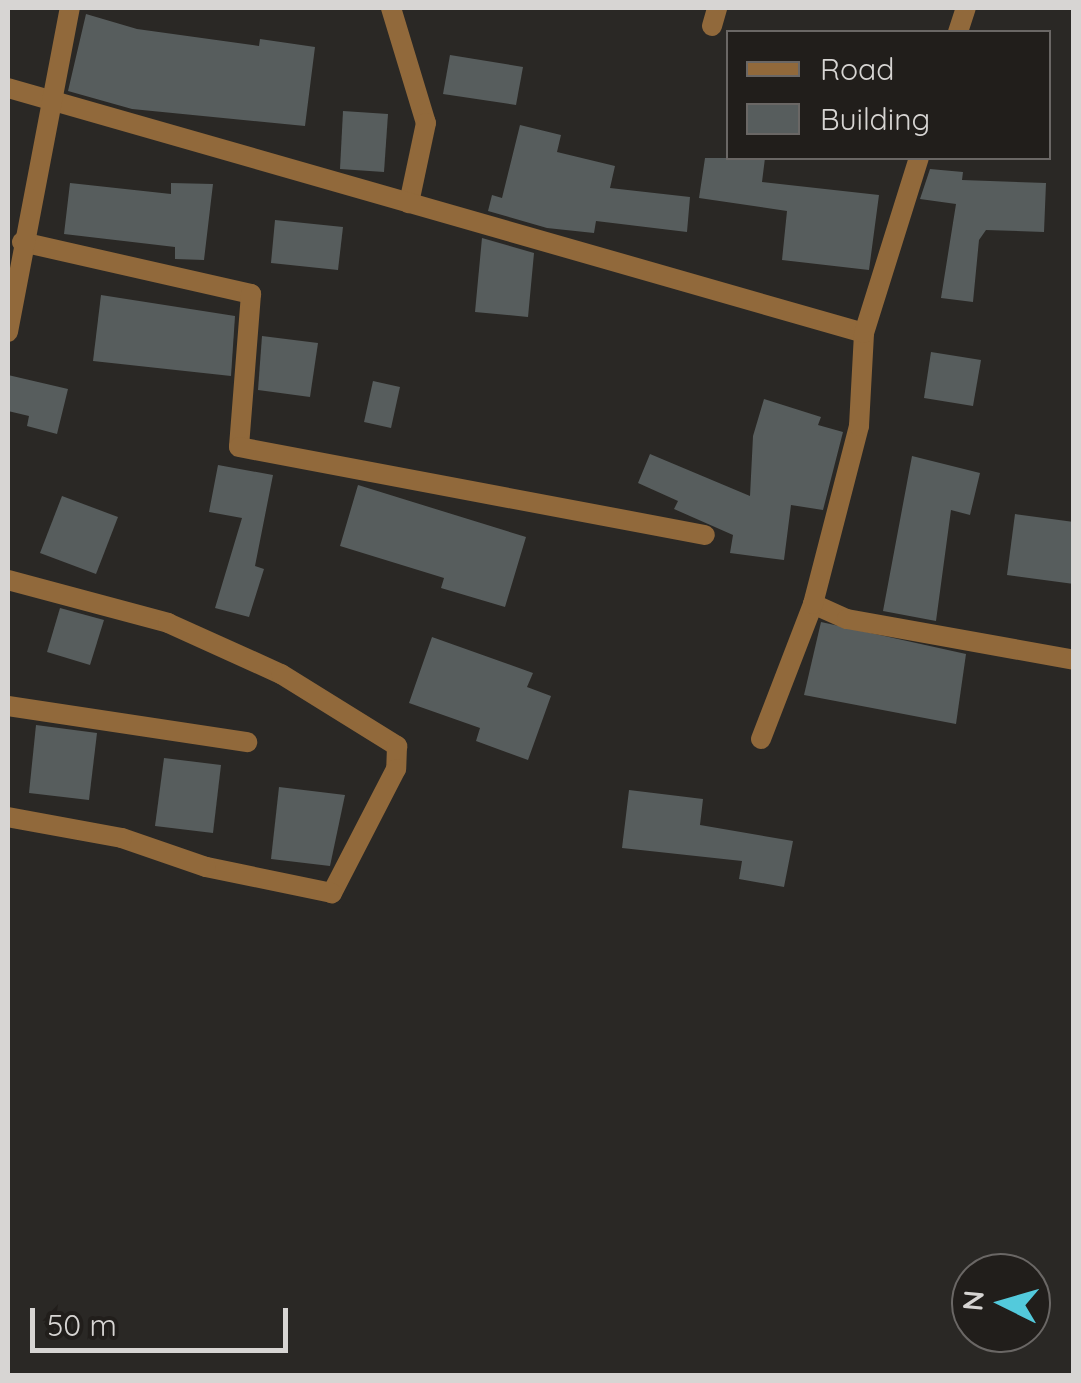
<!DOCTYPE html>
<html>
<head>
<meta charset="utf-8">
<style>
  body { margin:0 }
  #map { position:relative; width:1081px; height:1383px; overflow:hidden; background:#2a2825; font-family:Quicksand,sans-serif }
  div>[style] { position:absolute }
  .building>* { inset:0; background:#575d5d }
  .minor>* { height:20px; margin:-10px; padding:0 10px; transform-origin:10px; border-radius:10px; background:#91693b }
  span { translate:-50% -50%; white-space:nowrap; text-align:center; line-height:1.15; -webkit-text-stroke:10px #211e1b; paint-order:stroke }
  .frame { position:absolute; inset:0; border:10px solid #d7d5d3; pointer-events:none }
  .legend { position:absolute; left:726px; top:30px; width:325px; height:130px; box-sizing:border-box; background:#211e1b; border:2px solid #6a6765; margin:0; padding:12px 18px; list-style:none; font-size:30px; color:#d7d5d3 }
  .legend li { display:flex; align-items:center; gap:20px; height:50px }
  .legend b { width:50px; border:2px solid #6a6765 }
  .north { position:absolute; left:951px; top:1253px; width:100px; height:100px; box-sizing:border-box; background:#211e1b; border:2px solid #6a6765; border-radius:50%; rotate:275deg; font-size:28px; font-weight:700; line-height:40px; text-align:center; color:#d7d5d3 }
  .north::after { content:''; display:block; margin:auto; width:35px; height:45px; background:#53cadc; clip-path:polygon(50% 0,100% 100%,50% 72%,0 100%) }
  .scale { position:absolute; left:30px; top:1308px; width:258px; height:45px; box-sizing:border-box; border:5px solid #d7d5d3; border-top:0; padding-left:12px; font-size:30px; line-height:35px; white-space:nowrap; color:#d7d5d3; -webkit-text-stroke:8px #211e1b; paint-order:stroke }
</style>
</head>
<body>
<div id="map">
  <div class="building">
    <div style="clip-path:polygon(86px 14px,137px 29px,259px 46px,260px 39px,315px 47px,305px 126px,132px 109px,68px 91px)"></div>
    <div style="clip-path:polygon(450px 55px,523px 67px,516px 105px,443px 94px)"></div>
    <div style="clip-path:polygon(343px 111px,388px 114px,384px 172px,340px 169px)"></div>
    <div style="clip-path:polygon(520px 125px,561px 135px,557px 152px,615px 166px,610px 188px,690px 197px,687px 232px,596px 221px,594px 233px,547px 228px,488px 211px,492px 195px,502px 198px)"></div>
    <div style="clip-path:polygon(705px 158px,765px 158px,762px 182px,879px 195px,869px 270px,782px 260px,787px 211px,699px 198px)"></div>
    <div style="clip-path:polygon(930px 169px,963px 172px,962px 180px,1046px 183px,1044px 232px,986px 230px,979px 240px,973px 302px,941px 298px,956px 204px,920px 199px)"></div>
    <div style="clip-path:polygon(70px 183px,171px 194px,171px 183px,213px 184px,204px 260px,175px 259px,175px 247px,64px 234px)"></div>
    <div style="clip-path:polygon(275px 220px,343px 227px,338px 270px,271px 263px)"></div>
    <div style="clip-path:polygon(482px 238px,534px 253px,528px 317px,475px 312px)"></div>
    <div style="clip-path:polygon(101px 295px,235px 316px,231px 376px,93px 361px)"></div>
    <div style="clip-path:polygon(262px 336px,318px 343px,310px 397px,258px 390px)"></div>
    <div style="clip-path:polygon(931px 352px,981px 360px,973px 406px,924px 398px)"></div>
    <div style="clip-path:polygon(8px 375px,68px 389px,57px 434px,27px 426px,29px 416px,8px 411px)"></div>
    <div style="clip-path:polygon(373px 381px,400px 387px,391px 428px,364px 422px)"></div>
    <div style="clip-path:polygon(764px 399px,821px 417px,818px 425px,843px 432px,823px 510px,791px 505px,784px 560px,730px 553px,733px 535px,674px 509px,678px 501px,638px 483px,650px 454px,750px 496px,753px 436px)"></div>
    <div style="clip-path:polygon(912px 456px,980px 473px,970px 515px,951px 510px,936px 621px,883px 611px)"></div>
    <div style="clip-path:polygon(218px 465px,273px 475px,255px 566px,264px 569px,249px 617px,215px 608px,242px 518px,209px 512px)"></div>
    <div style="clip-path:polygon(358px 485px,526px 537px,505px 607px,441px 588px,444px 578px,340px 546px)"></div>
    <div style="clip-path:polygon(62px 496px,118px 517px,96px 574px,40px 553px)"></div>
    <div style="clip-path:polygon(1015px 514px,1074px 522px,1074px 584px,1007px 575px)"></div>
    <div style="clip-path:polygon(60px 608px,104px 620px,90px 665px,47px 652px)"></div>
    <div style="clip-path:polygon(821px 622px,966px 654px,956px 724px,804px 695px)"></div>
    <div style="clip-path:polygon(432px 637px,533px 673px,527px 687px,551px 696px,528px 760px,476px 741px,480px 728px,409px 703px)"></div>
    <div style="clip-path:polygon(36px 725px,97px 733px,89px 800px,29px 793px)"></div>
    <div style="clip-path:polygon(164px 758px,221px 765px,213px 833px,155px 826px)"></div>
    <div style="clip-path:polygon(279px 787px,345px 795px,330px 866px,271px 859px)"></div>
    <div style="clip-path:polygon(629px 790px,703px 799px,700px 825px,793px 841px,784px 887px,739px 879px,742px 861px,622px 848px)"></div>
  </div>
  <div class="minor">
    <div style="left:391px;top:8px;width:120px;rotate:73.1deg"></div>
    <div style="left:426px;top:123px;width:82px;rotate:102deg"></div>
    <div style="left:712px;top:26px;width:19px;rotate:-74deg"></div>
    <div style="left:958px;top:32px;width:25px;rotate:-72deg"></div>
    <div style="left:8px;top:88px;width:890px;rotate:15.97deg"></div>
    <div style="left:22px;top:242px;width:235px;rotate:12.8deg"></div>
    <div style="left:251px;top:294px;width:153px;rotate:94.5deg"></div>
    <div style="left:239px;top:447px;width:474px;rotate:10.7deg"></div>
    <div style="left:8px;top:332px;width:330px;rotate:-79.2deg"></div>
    <div style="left:8px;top:580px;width:166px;rotate:15deg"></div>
    <div style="left:168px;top:623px;width:124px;rotate:24.3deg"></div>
    <div style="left:281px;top:674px;width:137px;rotate:31.8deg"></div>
    <div style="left:397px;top:746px;width:23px;rotate:92deg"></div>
    <div style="left:396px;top:769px;width:140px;rotate:117.3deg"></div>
    <div style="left:332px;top:893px;width:129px;rotate:-168.3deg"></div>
    <div style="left:206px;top:867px;width:89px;rotate:-161deg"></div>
    <div style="left:122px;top:838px;width:116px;rotate:-169.6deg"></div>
    <div style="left:813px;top:604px;width:37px;rotate:24deg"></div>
    <div style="left:847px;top:619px;width:231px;rotate:10.2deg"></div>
    <div style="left:8px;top:706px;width:242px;rotate:8.6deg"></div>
    <div style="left:761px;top:739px;width:145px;rotate:-68.9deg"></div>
    <div style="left:813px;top:604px;width:184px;rotate:-75.5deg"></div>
    <div style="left:859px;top:426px;width:93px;rotate:-86.9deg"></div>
    <div style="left:864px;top:333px;width:183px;rotate:-72.6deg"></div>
  </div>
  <div class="frame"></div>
  <ul class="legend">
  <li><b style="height:12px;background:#91693b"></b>Road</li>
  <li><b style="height:28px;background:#575d5d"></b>Building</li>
  </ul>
  <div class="north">N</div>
  <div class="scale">50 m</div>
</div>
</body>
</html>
